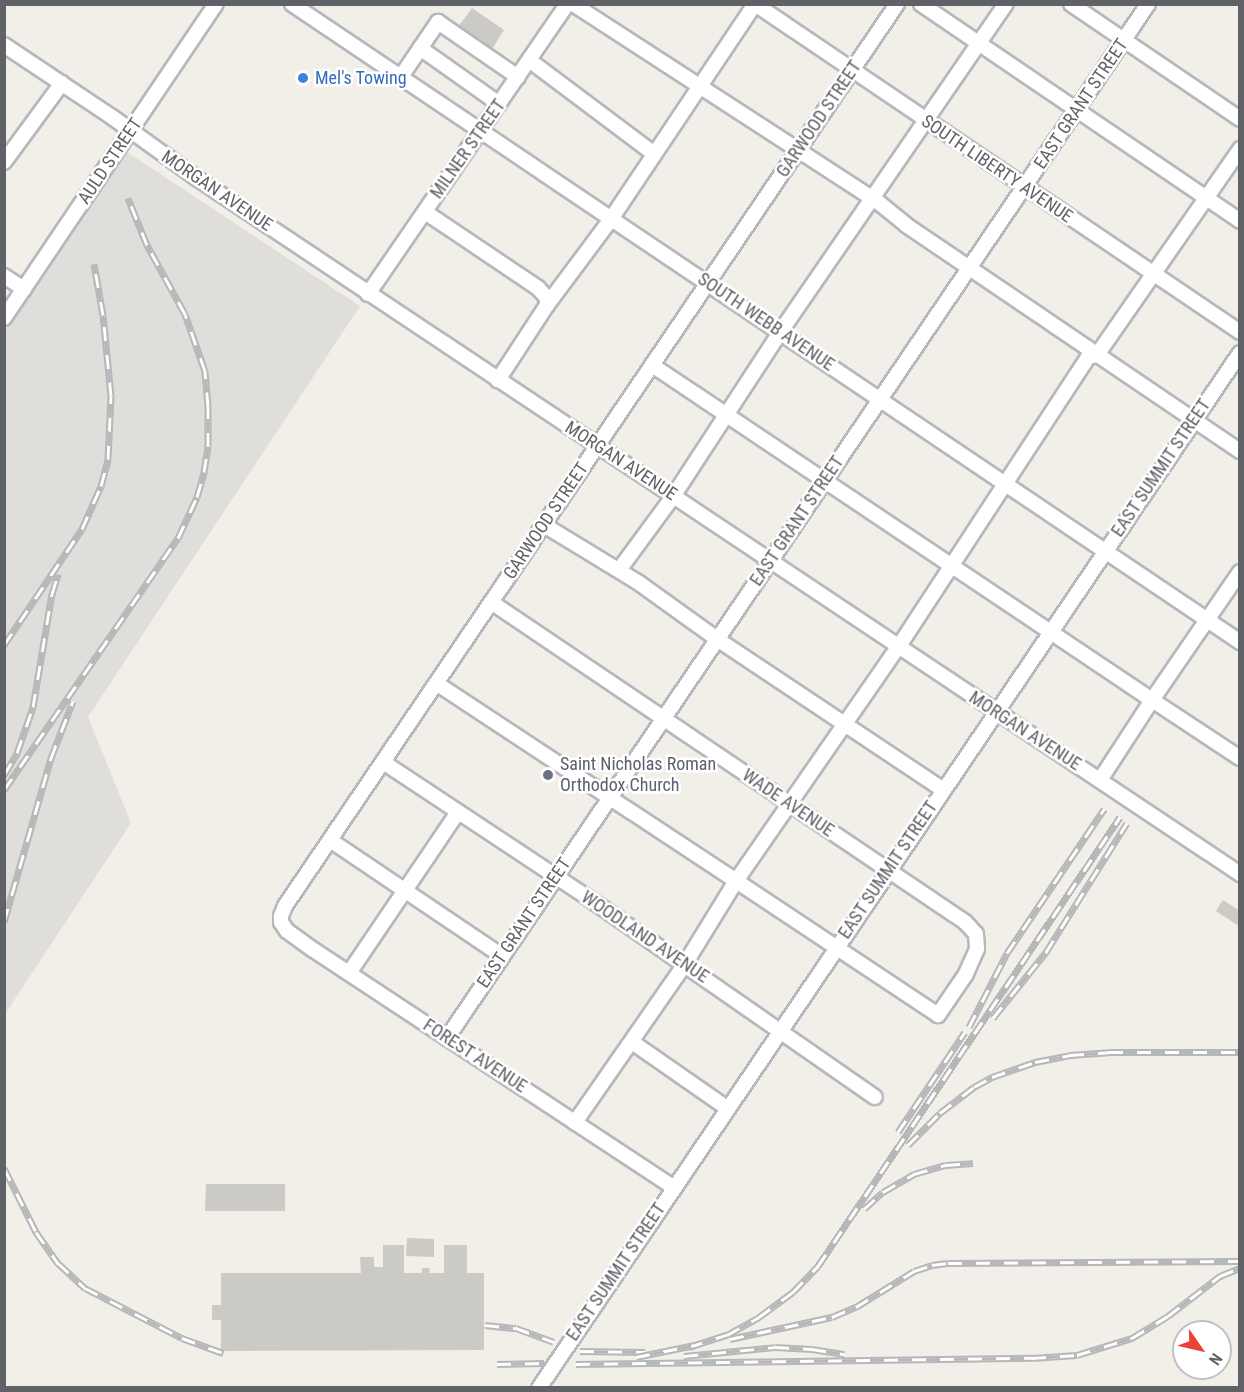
<!DOCTYPE html>
<html>
<head>
<meta charset="utf-8">
<style>
  body { margin:0 }
  #map { position:relative; width:1244px; height:1392px; overflow:hidden; background:#f1efe8; font-family:"Roboto Condensed",sans-serif }
  div>[style] { position:absolute }
  .industrial>* { inset:0; background:#e0deda }
  .building>* { inset:0; background:#cccac5 }
  .roads { filter:drop-shadow(2px 0 #b5b8bc) drop-shadow(-2px 0 #b5b8bc) drop-shadow(0 2px #b5b8bc) drop-shadow(0 -2px #b5b8bc) }
  .minor>* { height:14px; margin:-7px; padding:0 7px; transform-origin:7px; border-radius:7px; background:#fff }
  .rail>* { height:7px; margin-top:-3.5px; transform-origin:0; background:repeating-linear-gradient(90deg,#fff 0 14px,#b6b7b8 0 28px); box-sizing:border-box; border-block:2px solid #b6b7b8 }
  .dots>* { width:16px; height:16px; translate:-50% -50%; box-sizing:border-box; border:3px solid #fff; border-radius:50% }
  span { translate:-50% -50%; white-space:nowrap; text-align:center; line-height:1.15; -webkit-text-stroke:5px #fff; paint-order:stroke }
  .shop-label { font-size:18px; color:#366cbe }
  .left { translate:0 -50%; text-align:left }
  .street-label { font-size:18px; color:#5f6368 }
  .worship-label { font-size:18px; color:#5b616d }
  .frame { position:absolute; inset:0; border:6px solid #5f6368; pointer-events:none }
  .north { position:absolute; left:1172px; top:1320px; width:60px; height:60px; box-sizing:border-box; background:#fff; border:2px solid #bfc1c3; border-radius:50%; rotate:124deg; font-size:16px; font-weight:700; line-height:24px; text-align:center; color:#5f6368 }
  .north::after { content:''; display:block; margin:auto; width:21px; height:27px; background:#ea4335; clip-path:polygon(50% 0,100% 100%,50% 72%,0 100%) }
</style>
</head>
<body>
<div id="map">
  <div class="industrial">
    <div style="clip-path:polygon(124px 150px,360px 306px,88px 717px,131px 823px,5px 1014px,5px 330px)"></div>
  </div>
  <div class="building">
    <div style="clip-path:polygon(472px 8px,504px 30px,492px 49px,458px 27px)"></div>
    <div style="clip-path:polygon(1223px 900px,1240px 911px,1240px 927px,1216px 911px)"></div>
    <div style="clip-path:polygon(206px 1184px,285px 1184px,285px 1211px,205px 1211px)"></div>
    <div style="clip-path:polygon(407px 1238px,434px 1239px,434px 1257px,406px 1256px)"></div>
    <div style="clip-path:polygon(383px 1245px,404px 1245px,404px 1273px,422px 1273px,422px 1268px,430px 1268px,429px 1273px,444px 1273px,444px 1245px,467px 1245px,467px 1273px,484px 1273px,484px 1350px,221px 1351px,221px 1320px,212px 1320px,212px 1305px,221px 1305px,221px 1273px,361px 1273px,360px 1257px,374px 1257px,374px 1267px,383px 1267px)"></div>
  </div>
  <div class="roads">
    <div class="minor">
      <div style="left:292px;top:4px;width:1143px;rotate:33.94deg"></div>
      <div style="left:573px;top:4px;width:364px;rotate:33deg"></div>
      <div style="left:878px;top:202px;width:36px;rotate:39deg"></div>
      <div style="left:906px;top:225px;width:403px;rotate:34.1deg"></div>
      <div style="left:755px;top:4px;width:585px;rotate:34.07deg"></div>
      <div style="left:921px;top:4px;width:386px;rotate:34.2deg"></div>
      <div style="left:1071px;top:4px;width:204px;rotate:34.2deg"></div>
      <div style="left:4px;top:45px;width:130px;rotate:33.7deg"></div>
      <div style="left:112px;top:117px;width:106px;rotate:35.8deg"></div>
      <div style="left:198px;top:179px;width:1253px;rotate:33.7deg"></div>
      <div style="left:420px;top:48px;width:97px;rotate:35.3deg"></div>
      <div style="left:529px;top:60px;width:156px;rotate:36.9deg"></div>
      <div style="left:400px;top:78px;width:68px;rotate:-55.8deg"></div>
      <div style="left:438px;top:22px;width:97px;rotate:34.5deg"></div>
      <div style="left:4px;top:162px;width:98px;rotate:-53.7deg"></div>
      <div style="left:425px;top:212px;width:136px;rotate:33.9deg"></div>
      <div style="left:538px;top:288px;width:13px;rotate:48deg"></div>
      <div style="left:547px;top:298px;width:7px;rotate:90deg"></div>
      <div style="left:547px;top:305px;width:90px;rotate:123.2deg"></div>
      <div style="left:4px;top:276px;width:24px;rotate:33deg"></div>
      <div style="left:368px;top:294px;width:352px;rotate:-55.5deg"></div>
      <div style="left:547px;top:305px;width:107px;rotate:-53.3deg"></div>
      <div style="left:611px;top:219px;width:259px;rotate:-56.2deg"></div>
      <div style="left:4px;top:318px;width:379px;rotate:-56deg"></div>
      <div style="left:652px;top:365px;width:602px;rotate:33.82deg"></div>
      <div style="left:1152px;top:700px;width:95px;rotate:123deg"></div>
      <div style="left:544px;top:525px;width:111px;rotate:31.4deg"></div>
      <div style="left:639px;top:583px;width:96px;rotate:35.7deg"></div>
      <div style="left:717px;top:639px;width:272px;rotate:33.7deg"></div>
      <div style="left:619px;top:570px;width:93px;rotate:-53.7deg"></div>
      <div style="left:674px;top:495px;width:196px;rotate:-56.9deg"></div>
      <div style="left:781px;top:331px;width:397px;rotate:-55.5deg"></div>
      <div style="left:1240px;top:572px;width:155px;rotate:124.5deg"></div>
      <div style="left:1152px;top:700px;width:105px;rotate:33.4deg"></div>
      <div style="left:491px;top:602px;width:572px;rotate:34.02deg"></div>
      <div style="left:965px;top:922px;width:16px;rotate:47deg"></div>
      <div style="left:976px;top:934px;width:15px;rotate:86deg"></div>
      <div style="left:977px;top:949px;width:27px;rotate:114deg"></div>
      <div style="left:966px;top:974px;width:50px;rotate:124.3deg"></div>
      <div style="left:938px;top:1015px;width:242px;rotate:-146.4deg"></div>
      <div style="left:736px;top:881px;width:97px;rotate:121.6deg"></div>
      <div style="left:685px;top:964px;width:193px;rotate:124.8deg"></div>
      <div style="left:436px;top:683px;width:359px;rotate:33.4deg"></div>
      <div style="left:736px;top:881px;width:286px;rotate:-55.3deg"></div>
      <div style="left:899px;top:646px;width:345px;rotate:-56.8deg"></div>
      <div style="left:1088px;top:357px;width:9px;rotate:-13deg"></div>
      <div style="left:1097px;top:355px;width:251px;rotate:-55.2deg"></div>
      <div style="left:383px;top:762px;width:241px;rotate:33.5deg"></div>
      <div style="left:584px;top:895px;width:354px;rotate:34.8deg"></div>
      <div style="left:330px;top:840px;width:207px;rotate:34deg"></div>
      <div style="left:349px;top:973px;width:194px;rotate:-55.9deg"></div>
      <div style="left:447px;top:1038px;width:1249px;rotate:-55.86deg"></div>
      <div style="left:632px;top:1042px;width:116px;rotate:34.8deg"></div>
      <div style="left:673px;top:1187px;width:432px;rotate:-146.6deg"></div>
      <div style="left:312px;top:949px;width:31px;rotate:-144deg"></div>
      <div style="left:287px;top:931px;width:11px;rotate:-124deg"></div>
      <div style="left:281px;top:922px;width:6px;rotate:-90deg"></div>
      <div style="left:281px;top:916px;width:11px;rotate:-68deg"></div>
      <div style="left:285px;top:906px;width:1090px;rotate:-55.84deg"></div>
      <div style="left:539px;top:1388px;width:1250px;rotate:-55.89deg"></div>
    </div>
  </div>
  <div class="rail">
    <div style="left:4px;top:645px;width:140px;rotate:-56.1deg"></div>
    <div style="left:82px;top:529px;width:47px;rotate:-66.2deg"></div>
    <div style="left:101px;top:486px;width:28px;rotate:-75deg"></div>
    <div style="left:108px;top:459px;width:63px;rotate:-87.3deg"></div>
    <div style="left:111px;top:396px;width:81px;rotate:-95.6deg"></div>
    <div style="left:103px;top:315px;width:52px;rotate:-100deg"></div>
    <div style="left:4px;top:775px;width:26px;rotate:-59deg"></div>
    <div style="left:17px;top:753px;width:49px;rotate:-70.8deg"></div>
    <div style="left:33px;top:707px;width:115px;rotate:-80.5deg"></div>
    <div style="left:52px;top:594px;width:21px;rotate:-73deg"></div>
    <div style="left:4px;top:790px;width:306px;rotate:-55.4deg"></div>
    <div style="left:178px;top:538px;width:45px;rotate:-65.1deg"></div>
    <div style="left:197px;top:497px;width:26px;rotate:-74deg"></div>
    <div style="left:204px;top:472px;width:26px;rotate:-81deg"></div>
    <div style="left:208px;top:446px;width:40px;rotate:-90deg"></div>
    <div style="left:208px;top:406px;width:35px;rotate:-95deg"></div>
    <div style="left:205px;top:371px;width:60px;rotate:-109.3deg"></div>
    <div style="left:185px;top:314px;width:79px;rotate:-118.8deg"></div>
    <div style="left:147px;top:245px;width:51px;rotate:-112deg"></div>
    <div style="left:4px;top:922px;width:171px;rotate:-74deg"></div>
    <div style="left:51px;top:758px;width:61px;rotate:-68.9deg"></div>
    <div style="left:993px;top:1018px;width:85px;rotate:-51.2deg"></div>
    <div style="left:1046px;top:952px;width:152px;rotate:-57.9deg"></div>
    <div style="left:969px;top:1027px;width:83px;rotate:-62.8deg"></div>
    <div style="left:1007px;top:953px;width:174px;rotate:-56deg"></div>
    <div style="left:898px;top:1132px;width:120px;rotate:-56.2deg"></div>
    <div style="left:908px;top:1145px;width:45px;rotate:-45deg"></div>
    <div style="left:940px;top:1113px;width:43px;rotate:-37.4deg"></div>
    <div style="left:974px;top:1087px;width:21px;rotate:-29deg"></div>
    <div style="left:992px;top:1077px;width:46px;rotate:-19.2deg"></div>
    <div style="left:1035px;top:1062px;width:36px;rotate:-11deg"></div>
    <div style="left:1070px;top:1055px;width:39px;rotate:-4deg"></div>
    <div style="left:1109px;top:1052px;width:131px"></div>
    <div style="left:4px;top:1168px;width:72px;rotate:63.4deg"></div>
    <div style="left:36px;top:1232px;width:38px;rotate:55deg"></div>
    <div style="left:58px;top:1263px;width:37px;rotate:43deg"></div>
    <div style="left:85px;top:1288px;width:109px;rotate:27.3deg"></div>
    <div style="left:182px;top:1338px;width:44px;rotate:20.1deg"></div>
    <div style="left:864px;top:1209px;width:25px;rotate:-42deg"></div>
    <div style="left:883px;top:1192px;width:36px;rotate:-30deg"></div>
    <div style="left:914px;top:1174px;width:33px;rotate:-16deg"></div>
    <div style="left:946px;top:1165px;width:27px;rotate:-4deg"></div>
    <div style="left:485px;top:1325px;width:31px;rotate:6deg"></div>
    <div style="left:516px;top:1328px;width:40px;rotate:20.2deg"></div>
    <div style="left:730px;top:1339px;width:104px;rotate:-12.2deg"></div>
    <div style="left:832px;top:1317px;width:26px;rotate:-23deg"></div>
    <div style="left:856px;top:1307px;width:68px;rotate:-31.8deg"></div>
    <div style="left:914px;top:1271px;width:19px;rotate:-18deg"></div>
    <div style="left:932px;top:1265px;width:16px;rotate:-7deg"></div>
    <div style="left:948px;top:1263px;width:292px;rotate:-0.4deg"></div>
    <div style="left:689px;top:1347px;width:40px;rotate:-18deg"></div>
    <div style="left:727px;top:1335px;width:37px;rotate:-29deg"></div>
    <div style="left:759px;top:1317px;width:42px;rotate:-36.3deg"></div>
    <div style="left:793px;top:1292px;width:36px;rotate:-46deg"></div>
    <div style="left:818px;top:1266px;width:541px;rotate:-56.07deg"></div>
    <div style="left:580px;top:1351px;width:65px;rotate:0.9deg"></div>
    <div style="left:684px;top:1356px;width:91px;rotate:-5.6deg"></div>
    <div style="left:775px;top:1347px;width:37px;rotate:3deg"></div>
    <div style="left:812px;top:1349px;width:33px;rotate:9deg"></div>
    <div style="left:636px;top:1357px;width:60px;rotate:-11.5deg"></div>
    <div style="left:497px;top:1364px;width:47px;rotate:-1.2deg"></div>
    <div style="left:576px;top:1364px;width:456px;rotate:-0.8deg"></div>
    <div style="left:1032px;top:1358px;width:45px;rotate:-3.8deg"></div>
    <div style="left:1077px;top:1355px;width:58px;rotate:-17.2deg"></div>
    <div style="left:1132px;top:1338px;width:42px;rotate:-31.4deg"></div>
    <div style="left:1168px;top:1316px;width:66px;rotate:-37.6deg"></div>
    <div style="left:1220px;top:1276px;width:22px;rotate:-22deg"></div>
  </div>
  <div class="dots">
    <div style="left:303px;top:78px;background:#3f7fe0"></div>
    <div style="left:548px;top:775px;background:#6b7280"></div>
  </div>
  <div class="shop-label">
    <span class="left" style="left:315px;top:78px">Mel's Towing</span>
  </div>
  <div class="street-label">
    <span style="left:1081px;top:104px;rotate:-56deg">EAST GRANT STREET</span>
    <span style="left:819px;top:119px;rotate:-56deg">GARWOOD STREET</span>
    <span style="left:468px;top:149px;rotate:-55deg">MILNER STREET</span>
    <span style="left:110px;top:161px;rotate:-56deg">AULD STREET</span>
    <span style="left:997px;top:169px;rotate:34deg">SOUTH LIBERTY AVENUE</span>
    <span style="left:217px;top:191px;rotate:34deg">MORGAN AVENUE</span>
    <span style="left:766px;top:322px;rotate:34deg">SOUTH WEBB AVENUE</span>
    <span style="left:621px;top:461px;rotate:33deg">MORGAN AVENUE</span>
    <span style="left:1161px;top:468px;rotate:-56deg">EAST SUMMIT STREET</span>
    <span style="left:546px;top:521px;rotate:-56deg">GARWOOD STREET</span>
    <span style="left:797px;top:521px;rotate:-56deg">EAST GRANT STREET</span>
    <span style="left:1025px;top:731px;rotate:33deg">MORGAN AVENUE</span>
    <span style="left:788px;top:803px;rotate:34deg">WADE AVENUE</span>
    <span style="left:888px;top:870px;rotate:-56deg">EAST SUMMIT STREET</span>
    <span style="left:524px;top:923px;rotate:-56deg">EAST GRANT STREET</span>
    <span style="left:645px;top:937px;rotate:34deg">WOODLAND AVENUE</span>
    <span style="left:475px;top:1056px;rotate:33deg">FOREST AVENUE</span>
    <span style="left:616px;top:1272px;rotate:-56deg">EAST SUMMIT STREET</span>
  </div>
  <div class="worship-label">
    <span class="left" style="left:560px;top:775px">Saint Nicholas Roman<br>Orthodox Church</span>
  </div>
  <div class="frame"></div>
  <div class="north">N</div>
</div>
</body>
</html>
